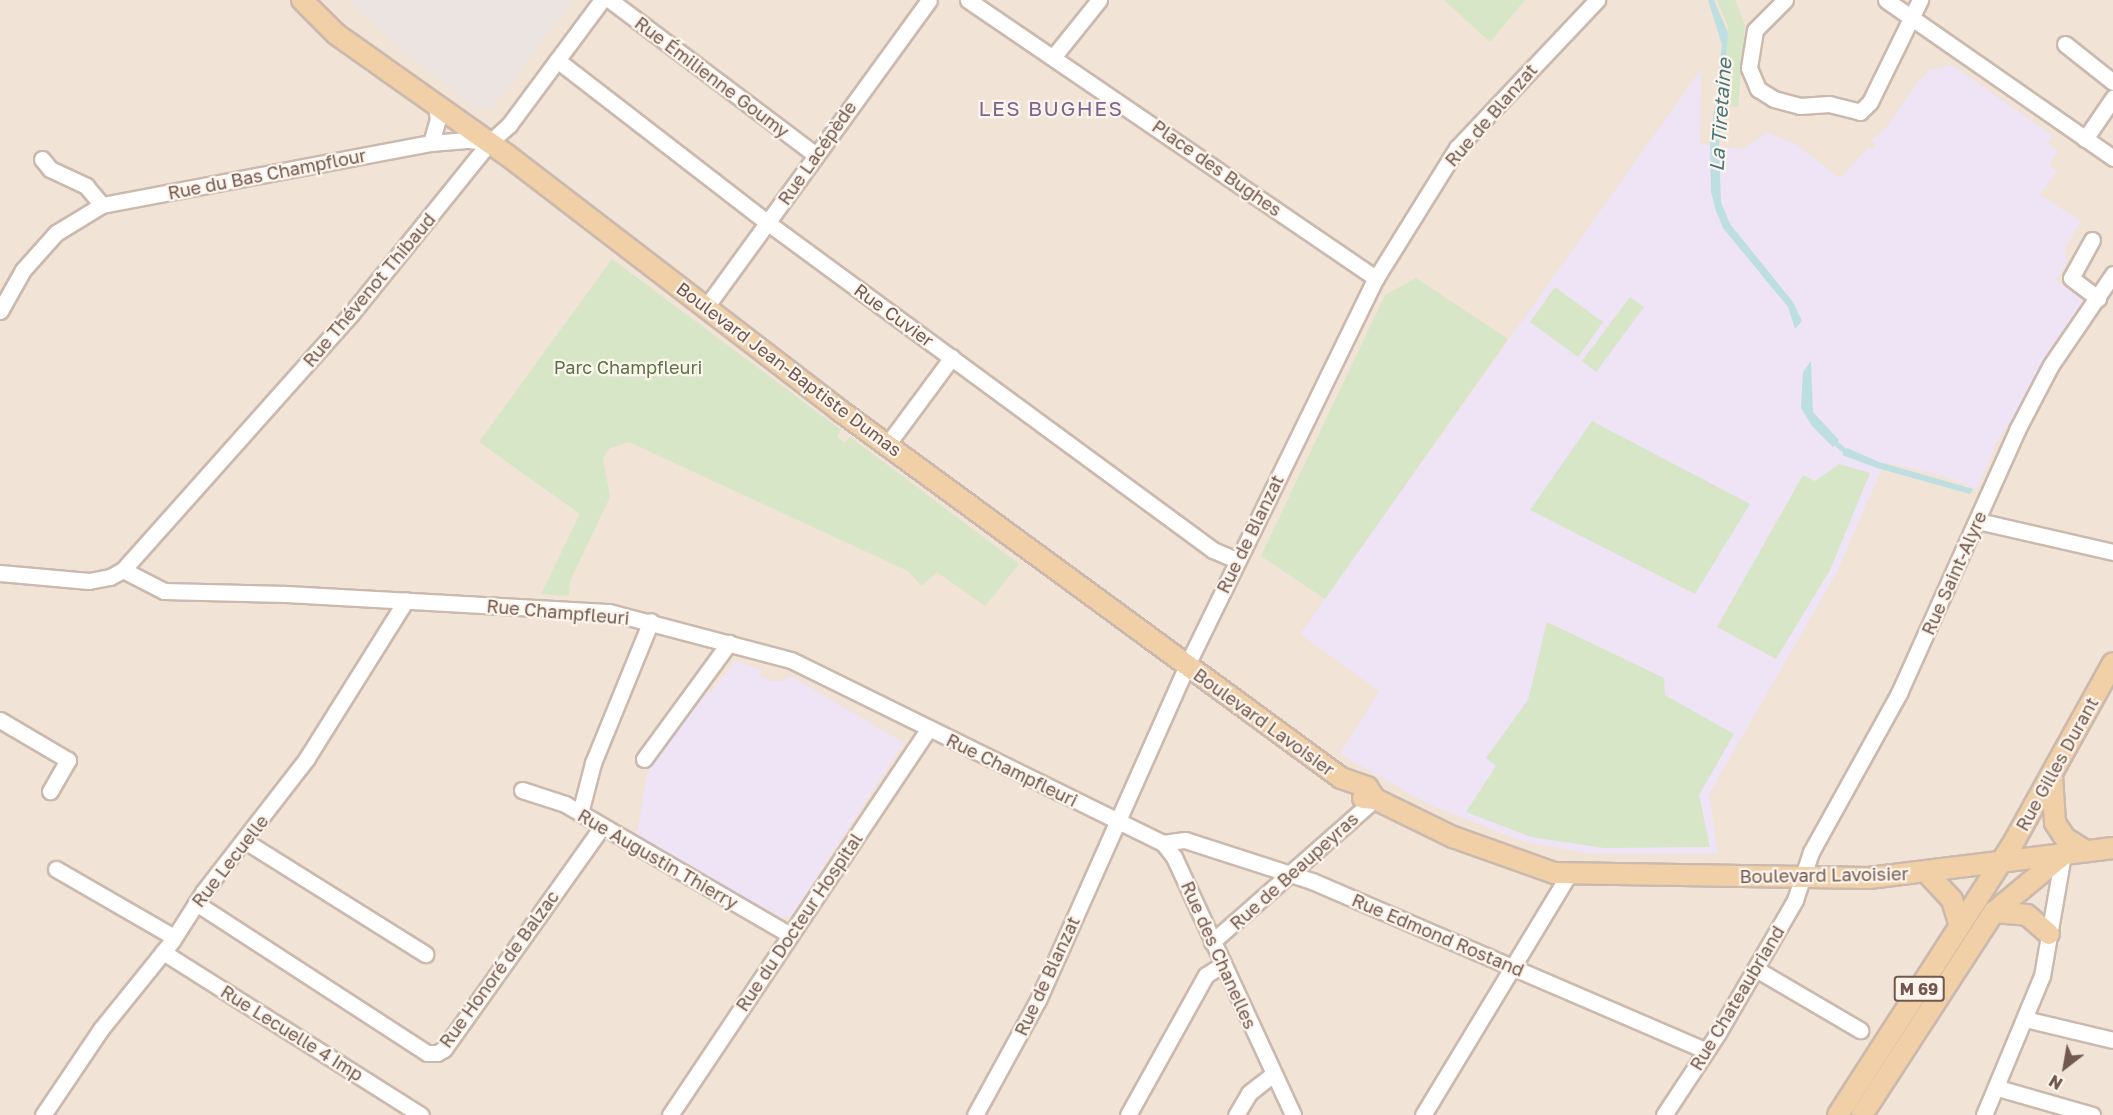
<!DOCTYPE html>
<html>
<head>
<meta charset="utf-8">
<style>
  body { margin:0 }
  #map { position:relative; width:2113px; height:1115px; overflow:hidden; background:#faf1e7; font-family:"Golos Text",sans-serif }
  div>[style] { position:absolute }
  .residential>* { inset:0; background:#f1e3d6 }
  .industrial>* { inset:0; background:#ebe4e0 }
  .education>* { inset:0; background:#eee4f6 }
  .green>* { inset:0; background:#d6e6c7 }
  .water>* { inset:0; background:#bedfe1 }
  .stream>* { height:4.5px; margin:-2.25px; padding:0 2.25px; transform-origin:2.25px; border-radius:2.25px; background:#bedfe1 }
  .roads { filter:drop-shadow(2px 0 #cbb9ae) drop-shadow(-2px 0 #cbb9ae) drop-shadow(0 2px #cbb9ae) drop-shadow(0 -2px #cbb9ae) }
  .minor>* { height:15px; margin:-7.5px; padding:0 7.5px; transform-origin:7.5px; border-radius:7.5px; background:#fff }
  .major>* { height:20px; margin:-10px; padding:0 10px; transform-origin:10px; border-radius:10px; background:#f1d0a7 }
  span { translate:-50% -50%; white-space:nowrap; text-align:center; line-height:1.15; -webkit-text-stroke:4.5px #fdf5ed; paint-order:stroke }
  .shield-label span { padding:2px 4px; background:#fdf5ed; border:2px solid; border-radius:4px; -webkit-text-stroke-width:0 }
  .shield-label { font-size:16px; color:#71584e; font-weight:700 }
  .street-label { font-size:18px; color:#71584e }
  .park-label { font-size:18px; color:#597548 }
  .water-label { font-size:20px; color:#47777b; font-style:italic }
  .quarter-label { font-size:21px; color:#7c668d; letter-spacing:1.5px }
  .north { position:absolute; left:2035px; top:1037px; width:60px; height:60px; -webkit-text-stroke:4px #fdf5ed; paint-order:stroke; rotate:211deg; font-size:16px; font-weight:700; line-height:24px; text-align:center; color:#71584e }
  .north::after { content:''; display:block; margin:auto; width:21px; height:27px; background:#71584e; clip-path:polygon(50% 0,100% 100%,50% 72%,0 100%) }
</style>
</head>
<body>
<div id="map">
  <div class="residential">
    <div style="clip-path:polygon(0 0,2113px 0,2113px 1115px,0 1115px)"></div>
  </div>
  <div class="industrial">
    <div style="clip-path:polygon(349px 0,573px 0,492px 109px,478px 110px,407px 55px)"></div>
  </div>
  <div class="education">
    <div style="clip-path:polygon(1952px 65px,2053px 136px,2048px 143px,2058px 151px,2049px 166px,2057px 171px,2040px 195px,2081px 221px,2064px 250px,2068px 260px,2056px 281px,2088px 299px,1997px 442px,1977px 489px,1940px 475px,1885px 462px,1836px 574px,1709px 794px,1718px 854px,1594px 854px,1524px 842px,1428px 804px,1340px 754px,1379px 691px,1300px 634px,1701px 69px,1700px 144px,1744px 149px,1766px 132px,1797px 145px,1840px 178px,1869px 147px,1872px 150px,1876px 146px,1872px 140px,1887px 127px,1917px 83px,1930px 70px)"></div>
    <div style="clip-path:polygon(735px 661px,762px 670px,759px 676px,771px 681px,782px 681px,791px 676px,904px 743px,791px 916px,779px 918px,636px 841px,647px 773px,704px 692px,709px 695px)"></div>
  </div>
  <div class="green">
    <div style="clip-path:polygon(1444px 0,1525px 0,1490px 42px)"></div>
    <div style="clip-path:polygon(1717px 0,1735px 0,1745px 25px,1738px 107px,1723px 105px,1728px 26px)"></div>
    <div style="clip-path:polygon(612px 259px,841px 430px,837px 437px,845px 443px,850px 437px,1019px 564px,985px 606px,937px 572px,922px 586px,908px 571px,629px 442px,610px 448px,603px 458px,610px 497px,570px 581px,569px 596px,541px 594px,580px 514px,479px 442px)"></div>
    <div style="clip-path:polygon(1416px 278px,1508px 339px,1325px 599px,1261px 556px,1385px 295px)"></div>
    <div style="clip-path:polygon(1555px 287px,1603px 322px,1578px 357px,1530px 322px)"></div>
    <div style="clip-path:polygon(1630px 297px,1644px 307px,1596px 372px,1582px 361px)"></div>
    <div style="clip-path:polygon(1592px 421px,1750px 504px,1695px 594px,1530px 510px)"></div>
    <div style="clip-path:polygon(1839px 464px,1870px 473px,1830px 570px,1776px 659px,1717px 627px,1803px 475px,1815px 481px)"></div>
    <div style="clip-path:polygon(1547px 622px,1664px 678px,1665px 695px,1734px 734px,1699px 795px,1710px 847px,1604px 848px,1531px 837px,1466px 812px,1496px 766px,1486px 758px,1528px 700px)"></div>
  </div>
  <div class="water">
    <div style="clip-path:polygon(1708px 0,1714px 0,1728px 33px,1719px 146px,1721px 202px,1730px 224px,1793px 302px,1802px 321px,1795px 329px,1788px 307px,1723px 228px,1716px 211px,1711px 192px,1710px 144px,1722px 45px)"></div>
    <div style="clip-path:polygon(1811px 361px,1813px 412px,1839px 440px,1833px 447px,1812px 426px,1801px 408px,1803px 372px)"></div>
    <div style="clip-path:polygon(1847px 448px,1879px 462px,1973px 489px,1970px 494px,1877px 468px,1842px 455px)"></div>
  </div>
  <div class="stream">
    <div style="left:1832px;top:440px;width:22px;rotate:39deg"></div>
  </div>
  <div class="roads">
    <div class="minor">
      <div style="left:610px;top:0;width:256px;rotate:37deg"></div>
      <div style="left:968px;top:0;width:494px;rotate:34.3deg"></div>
      <div style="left:1785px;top:0;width:42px;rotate:135deg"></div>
      <div style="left:1755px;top:30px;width:38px;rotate:99deg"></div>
      <div style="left:1749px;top:68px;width:23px;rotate:67deg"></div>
      <div style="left:1758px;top:89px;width:19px;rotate:32deg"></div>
      <div style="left:1774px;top:99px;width:27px;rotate:15deg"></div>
      <div style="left:1800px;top:106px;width:29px;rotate:-4deg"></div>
      <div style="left:1829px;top:104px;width:32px;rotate:14deg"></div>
      <div style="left:1860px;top:112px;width:14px;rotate:-45deg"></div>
      <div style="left:1870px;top:102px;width:114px;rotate:-63.9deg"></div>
      <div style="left:1886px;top:0;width:277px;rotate:34.8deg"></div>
      <div style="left:2065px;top:44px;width:61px;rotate:38.4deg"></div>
      <div style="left:1054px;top:56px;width:72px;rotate:-51.2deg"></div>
      <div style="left:557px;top:60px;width:267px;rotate:37.7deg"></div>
      <div style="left:768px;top:223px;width:552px;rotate:36.31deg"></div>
      <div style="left:1213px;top:550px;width:26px;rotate:23deg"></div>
      <div style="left:2085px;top:139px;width:50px;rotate:-55.7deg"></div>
      <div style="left:431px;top:143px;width:25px;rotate:-74deg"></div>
      <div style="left:438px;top:119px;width:13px;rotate:-99deg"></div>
      <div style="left:42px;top:159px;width:13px;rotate:51deg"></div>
      <div style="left:50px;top:169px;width:40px;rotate:25deg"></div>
      <div style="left:86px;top:186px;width:25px;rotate:50deg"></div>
      <div style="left:2092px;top:240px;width:43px;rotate:118.9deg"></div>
      <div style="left:2071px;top:278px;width:34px;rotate:37deg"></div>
      <div style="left:706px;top:307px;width:379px;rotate:-54deg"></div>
      <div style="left:0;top:311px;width:47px;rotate:-60.7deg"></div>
      <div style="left:23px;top:270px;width:50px;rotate:-48.3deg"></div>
      <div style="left:56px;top:233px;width:54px;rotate:-31.3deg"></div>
      <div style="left:102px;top:205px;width:335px;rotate:-10.7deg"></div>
      <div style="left:431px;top:143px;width:38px;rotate:-5deg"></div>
      <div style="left:469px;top:140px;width:17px;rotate:7deg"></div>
      <div style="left:887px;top:445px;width:109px;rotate:-53.5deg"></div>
      <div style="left:1978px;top:521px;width:139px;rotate:12.9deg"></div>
      <div style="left:123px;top:570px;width:46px;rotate:27.1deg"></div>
      <div style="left:164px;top:591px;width:121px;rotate:1.4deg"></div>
      <div style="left:285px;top:594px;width:324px;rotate:3.2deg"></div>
      <div style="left:609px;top:612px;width:188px;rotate:14.8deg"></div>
      <div style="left:791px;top:660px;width:415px;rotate:26.2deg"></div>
      <div style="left:1163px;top:843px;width:18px;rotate:52deg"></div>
      <div style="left:1174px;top:857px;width:284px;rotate:65.2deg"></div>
      <div style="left:0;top:573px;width:89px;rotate:5.1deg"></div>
      <div style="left:89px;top:581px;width:21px;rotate:-11deg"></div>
      <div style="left:110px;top:577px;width:15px;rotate:-28deg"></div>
      <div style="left:123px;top:570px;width:343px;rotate:-48.3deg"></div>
      <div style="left:351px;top:314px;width:220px;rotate:-51.1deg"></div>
      <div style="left:489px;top:143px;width:27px;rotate:-42deg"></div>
      <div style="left:509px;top:125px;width:156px;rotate:-53.4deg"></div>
      <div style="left:0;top:720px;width:79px;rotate:30.5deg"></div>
      <div style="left:68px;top:760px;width:36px;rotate:120deg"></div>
      <div style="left:644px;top:759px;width:144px;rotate:-53.8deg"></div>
      <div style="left:522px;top:790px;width:45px;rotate:18deg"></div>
      <div style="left:565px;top:804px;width:260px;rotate:30.2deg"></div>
      <div style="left:580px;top:813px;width:52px;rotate:-75.4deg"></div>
      <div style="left:593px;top:763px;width:153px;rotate:-67.8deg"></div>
      <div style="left:245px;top:841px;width:213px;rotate:32.1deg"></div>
      <div style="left:1163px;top:843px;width:22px;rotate:-8deg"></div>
      <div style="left:1185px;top:840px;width:133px;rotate:17.9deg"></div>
      <div style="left:1312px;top:881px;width:429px;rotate:23.3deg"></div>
      <div style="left:56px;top:869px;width:136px;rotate:30deg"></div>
      <div style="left:196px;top:903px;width:275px;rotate:33deg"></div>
      <div style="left:427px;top:1053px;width:10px"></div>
      <div style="left:437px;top:1053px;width:8px;rotate:-30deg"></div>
      <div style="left:444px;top:1049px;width:271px;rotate:-54.6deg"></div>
      <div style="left:1212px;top:942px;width:217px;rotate:-41.3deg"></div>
      <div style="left:163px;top:952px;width:305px;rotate:32.3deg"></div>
      <div style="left:1756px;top:969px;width:121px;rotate:30.4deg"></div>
      <div style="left:2025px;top:1019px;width:90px;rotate:13.4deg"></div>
      <div style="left:1998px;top:1088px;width:98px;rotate:16deg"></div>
      <div style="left:43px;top:1115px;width:104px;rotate:-56deg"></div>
      <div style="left:101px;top:1029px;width:113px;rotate:-51.1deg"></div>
      <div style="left:172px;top:941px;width:59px;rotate:-57.4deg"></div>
      <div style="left:204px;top:891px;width:168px;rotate:-52.2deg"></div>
      <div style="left:307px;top:758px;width:186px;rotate:-57.9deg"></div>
      <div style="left:670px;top:1115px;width:464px;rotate:-56.2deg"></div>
      <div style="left:975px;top:1115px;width:131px;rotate:-61.3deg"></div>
      <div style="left:1038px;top:1000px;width:367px;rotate:-66deg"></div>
      <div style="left:1187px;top:665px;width:431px;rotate:-64deg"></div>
      <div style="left:1376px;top:278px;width:153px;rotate:-58.1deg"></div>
      <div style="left:1457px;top:148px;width:204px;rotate:-46.6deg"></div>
      <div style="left:1128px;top:1115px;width:160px;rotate:-60.9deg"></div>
      <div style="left:1206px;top:975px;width:19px;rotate:-32deg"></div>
      <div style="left:1236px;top:1115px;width:26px;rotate:-59deg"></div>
      <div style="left:1249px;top:1093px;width:29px;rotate:-38deg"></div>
      <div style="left:1423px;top:1115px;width:284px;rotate:-58.8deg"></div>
      <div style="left:1664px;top:1115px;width:98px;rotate:-56.6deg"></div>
      <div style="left:1718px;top:1033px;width:154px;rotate:-59.9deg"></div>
      <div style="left:1795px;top:900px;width:51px;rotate:-71.6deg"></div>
      <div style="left:1811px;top:852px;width:182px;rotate:-61deg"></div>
      <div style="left:1899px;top:693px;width:288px;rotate:-65.8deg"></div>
      <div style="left:2017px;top:430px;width:73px;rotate:-62.4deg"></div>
      <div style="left:2051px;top:365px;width:110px;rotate:-55.7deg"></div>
      <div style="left:1984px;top:1115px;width:151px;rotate:-67.4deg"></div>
      <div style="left:2042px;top:976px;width:123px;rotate:-80.2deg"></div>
    </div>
    <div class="major">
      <div style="left:302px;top:0;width:48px;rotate:45deg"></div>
      <div style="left:336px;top:34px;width:209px;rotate:35.3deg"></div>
      <div style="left:507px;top:155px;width:419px;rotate:37.5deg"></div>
      <div style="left:839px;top:410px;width:622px;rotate:36.24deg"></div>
      <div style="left:1341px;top:778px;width:28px;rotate:19deg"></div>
      <div style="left:1367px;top:787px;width:14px;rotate:56deg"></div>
      <div style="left:2052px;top:776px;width:47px;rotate:86.3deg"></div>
      <div style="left:2055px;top:823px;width:18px;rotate:56deg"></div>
      <div style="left:2065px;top:838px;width:25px;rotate:32deg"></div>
      <div style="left:1363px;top:798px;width:12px;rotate:5deg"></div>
      <div style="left:1375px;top:799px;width:87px;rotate:26deg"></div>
      <div style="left:1453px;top:837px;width:107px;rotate:19.6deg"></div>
      <div style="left:1554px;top:873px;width:315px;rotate:0.9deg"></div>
      <div style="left:1869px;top:878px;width:246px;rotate:-7deg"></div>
      <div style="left:1927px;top:873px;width:37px;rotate:47deg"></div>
      <div style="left:1952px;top:900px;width:27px;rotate:73deg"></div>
      <div style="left:1994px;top:912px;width:33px;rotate:5deg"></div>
      <div style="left:2027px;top:915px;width:29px;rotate:41deg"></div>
      <div style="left:1838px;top:1115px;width:319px;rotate:-57.2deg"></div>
      <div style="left:2011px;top:847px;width:210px;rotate:-61deg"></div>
      <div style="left:1862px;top:1115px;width:242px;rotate:-57deg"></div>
      <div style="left:1994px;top:912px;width:89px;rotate:-39.6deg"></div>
    </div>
  </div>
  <div class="shield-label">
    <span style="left:1919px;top:989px">M 69</span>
  </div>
  <div class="street-label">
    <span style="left:712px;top:77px;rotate:37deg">Rue Émilienne Goumy</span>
    <span style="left:1491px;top:115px;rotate:-49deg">Rue de Blanzat</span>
    <span style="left:817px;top:153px;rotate:-55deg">Rue Lacépède</span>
    <span style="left:1217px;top:168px;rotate:35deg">Place des Bughes</span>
    <span style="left:267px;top:174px;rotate:-11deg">Rue du Bas Champflour</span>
    <span style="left:369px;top:290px;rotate:-50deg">Rue Thévenot Thibaud</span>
    <span style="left:894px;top:315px;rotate:36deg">Rue Cuvier</span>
    <span style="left:789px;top:369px;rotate:37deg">Boulevard Jean-Baptiste Dumas</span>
    <span style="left:1250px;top:534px;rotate:-64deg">Rue de Blanzat</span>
    <span style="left:1954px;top:573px;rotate:-66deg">Rue Saint-Alyre</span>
    <span style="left:558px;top:612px;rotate:5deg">Rue Champfleuri</span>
    <span style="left:1264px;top:722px;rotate:36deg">Boulevard Lavoisier</span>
    <span style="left:2057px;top:764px;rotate:-61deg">Rue Gilles Durant</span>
    <span style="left:1012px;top:770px;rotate:26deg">Rue Champfleuri</span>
    <span style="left:658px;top:859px;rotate:30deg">Rue Augustin Thierry</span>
    <span style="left:230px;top:861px;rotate:-52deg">Rue Lecuelle</span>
    <span style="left:1294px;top:871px;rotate:-42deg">Rue de Beaupeyras</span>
    <span style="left:1824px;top:875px;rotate:-1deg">Boulevard Lavoisier</span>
    <span style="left:799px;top:922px;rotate:-56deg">Rue du Docteur Hospital</span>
    <span style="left:1438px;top:935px;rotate:23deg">Rue Edmond Rostand</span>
    <span style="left:1219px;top:955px;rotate:66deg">Rue des Chanelles</span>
    <span style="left:499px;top:969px;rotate:-54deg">Rue Honoré de Balzac</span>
    <span style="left:1047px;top:976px;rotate:-65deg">Rue de Blanzat</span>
    <span style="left:1737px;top:998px;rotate:-59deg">Rue Chateaubriand</span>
    <span style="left:292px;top:1033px;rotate:32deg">Rue Lecuelle 4 Imp</span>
  </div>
  <div class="park-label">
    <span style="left:628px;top:367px">Parc Champfleuri</span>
  </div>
  <div class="water-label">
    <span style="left:1720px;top:115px;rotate:-86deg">La Tiretaine</span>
  </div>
  <div class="quarter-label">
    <span style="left:1051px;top:108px">LES BUGHES</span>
  </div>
  <div class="north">N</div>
</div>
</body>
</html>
